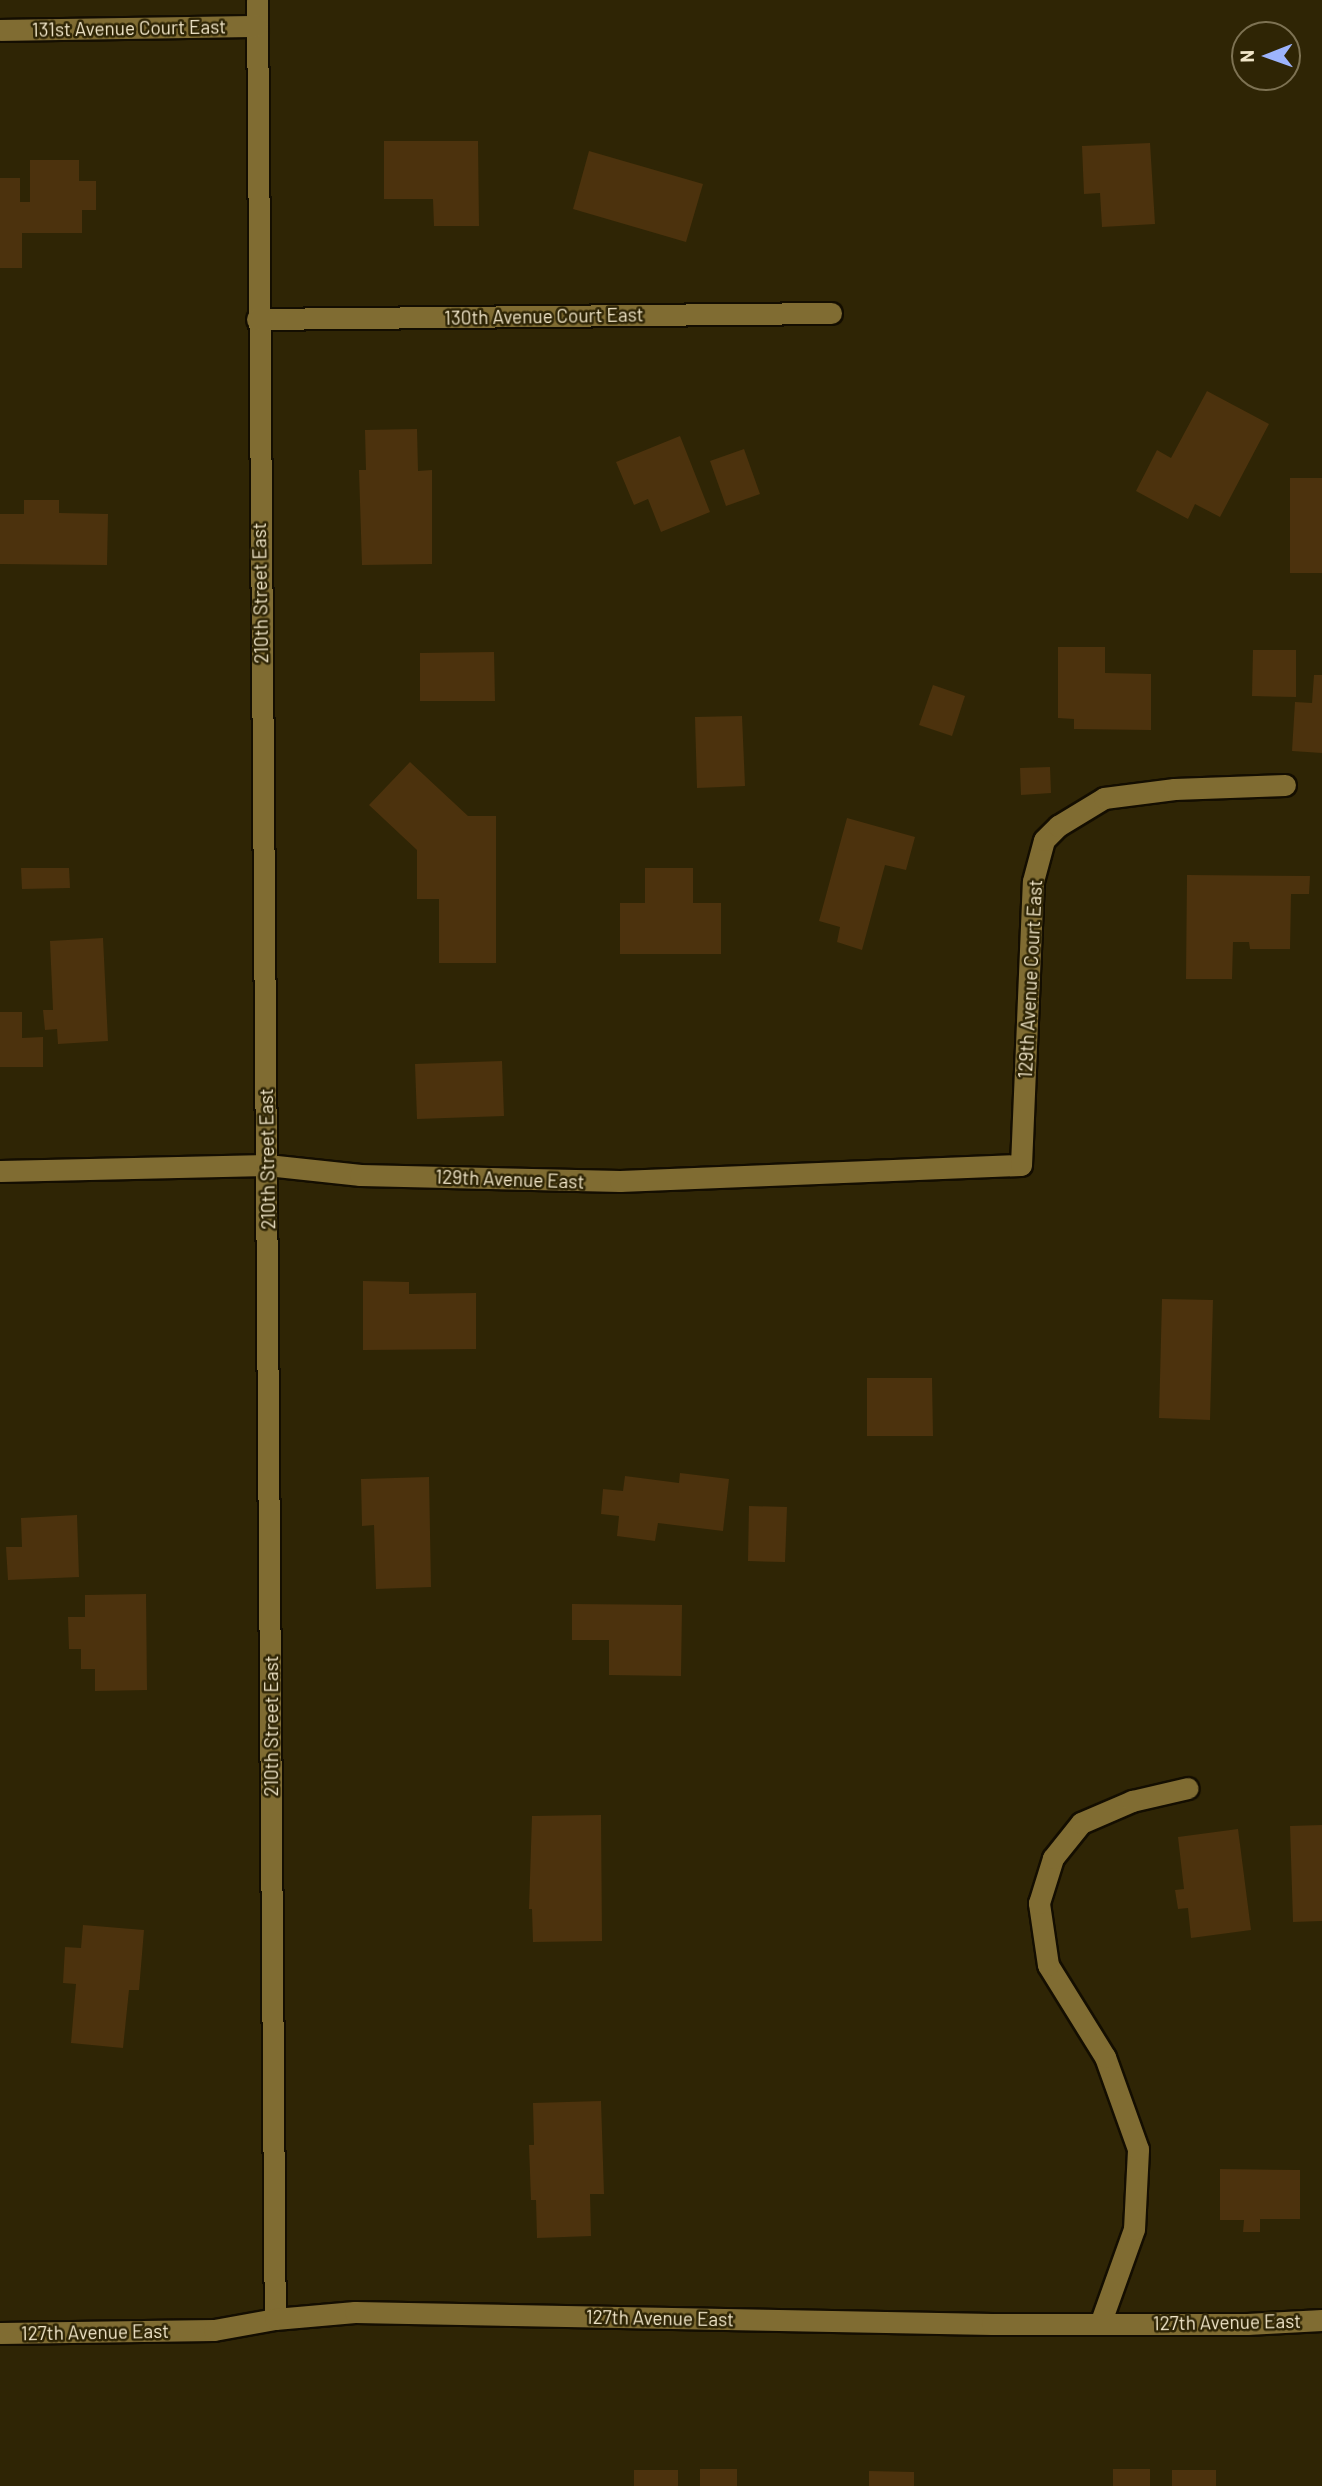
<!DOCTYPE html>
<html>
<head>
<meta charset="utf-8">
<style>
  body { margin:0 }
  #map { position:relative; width:1322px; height:2486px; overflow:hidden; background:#2f2505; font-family:Barlow,sans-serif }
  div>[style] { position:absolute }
  .building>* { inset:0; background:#4c320d }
  .roads { filter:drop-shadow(2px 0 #140e01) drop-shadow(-2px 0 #140e01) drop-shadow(0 2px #140e01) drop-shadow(0 -2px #140e01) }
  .minor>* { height:21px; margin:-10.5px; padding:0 10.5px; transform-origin:10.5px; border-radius:10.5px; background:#806c32 }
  span { translate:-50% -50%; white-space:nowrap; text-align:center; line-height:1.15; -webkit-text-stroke:5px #2f2505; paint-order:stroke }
  .street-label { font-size:19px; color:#f1e6c9 }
  .north { position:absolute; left:1231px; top:21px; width:70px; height:70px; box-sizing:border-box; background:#2f2505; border:2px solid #7d7253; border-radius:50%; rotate:269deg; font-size:19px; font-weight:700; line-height:28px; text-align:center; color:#f1e6c9 }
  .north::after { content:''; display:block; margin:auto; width:24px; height:32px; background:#9db4fd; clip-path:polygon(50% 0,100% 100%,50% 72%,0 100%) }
</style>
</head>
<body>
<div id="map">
  <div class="building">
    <div style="clip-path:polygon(384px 141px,478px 141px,479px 226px,434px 226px,433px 199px,384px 199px)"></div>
    <div style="clip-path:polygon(1150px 143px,1155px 224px,1102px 227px,1100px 193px,1084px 194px,1082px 146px)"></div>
    <div style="clip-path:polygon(589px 151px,703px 184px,686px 242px,573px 209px)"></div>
    <div style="clip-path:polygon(30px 160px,79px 160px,79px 181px,96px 181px,96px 210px,82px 210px,82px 233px,22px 233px,22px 268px,0 268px,0 178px,20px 178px,20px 202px,30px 202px)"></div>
    <div style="clip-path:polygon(1207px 391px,1269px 424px,1220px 517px,1195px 504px,1188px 519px,1136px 491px,1157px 450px,1171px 458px)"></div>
    <div style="clip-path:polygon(417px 429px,418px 471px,432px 470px,432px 564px,362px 565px,359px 470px,366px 470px,365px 430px)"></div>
    <div style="clip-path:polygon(680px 436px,710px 512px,661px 532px,648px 499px,634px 505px,616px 462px)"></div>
    <div style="clip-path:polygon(744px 449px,760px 494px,726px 506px,710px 461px)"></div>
    <div style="clip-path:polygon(1290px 478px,1322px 478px,1322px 573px,1290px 573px)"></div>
    <div style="clip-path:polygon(24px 500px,59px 500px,59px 513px,108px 514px,107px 565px,0 564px,0 514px,24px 514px)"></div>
    <div style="clip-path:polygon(1058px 647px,1105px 647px,1105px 673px,1151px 674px,1151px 730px,1074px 729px,1074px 719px,1058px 718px)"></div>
    <div style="clip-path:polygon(1253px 650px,1296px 650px,1296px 697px,1252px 696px)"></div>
    <div style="clip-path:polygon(494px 652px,495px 701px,420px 701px,420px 653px)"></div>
    <div style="clip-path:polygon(1314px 675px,1322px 675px,1322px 753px,1292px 751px,1295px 702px,1312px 703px)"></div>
    <div style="clip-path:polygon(933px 685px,965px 696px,952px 736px,919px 725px)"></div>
    <div style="clip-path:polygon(742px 716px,745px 786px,697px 788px,695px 717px)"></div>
    <div style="clip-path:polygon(410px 762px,468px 816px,496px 816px,496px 963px,439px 963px,439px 899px,417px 899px,417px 850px,369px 805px)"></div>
    <div style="clip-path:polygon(1050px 767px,1051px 793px,1021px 795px,1020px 768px)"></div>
    <div style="clip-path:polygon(847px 818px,915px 837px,906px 870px,885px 865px,862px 950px,837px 942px,840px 927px,819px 921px)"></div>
    <div style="clip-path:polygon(21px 868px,69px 868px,70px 888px,22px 889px)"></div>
    <div style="clip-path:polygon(645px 868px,693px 868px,693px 903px,721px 903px,721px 954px,620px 954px,620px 903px,645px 903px)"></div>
    <div style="clip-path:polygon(1187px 875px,1310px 876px,1309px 894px,1291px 894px,1290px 949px,1250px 949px,1249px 942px,1233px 942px,1232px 979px,1186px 979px)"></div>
    <div style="clip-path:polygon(103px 938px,108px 1041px,58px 1044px,57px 1029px,45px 1030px,43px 1010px,53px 1010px,50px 941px)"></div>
    <div style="clip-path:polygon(0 1012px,22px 1012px,22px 1038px,43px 1037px,43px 1067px,0 1067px)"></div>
    <div style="clip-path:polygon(502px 1061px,504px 1116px,417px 1119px,415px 1064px)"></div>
    <div style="clip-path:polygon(363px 1281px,409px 1282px,409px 1294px,476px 1293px,476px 1349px,363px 1350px)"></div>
    <div style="clip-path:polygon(1162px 1299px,1213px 1300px,1210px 1420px,1159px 1418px)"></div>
    <div style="clip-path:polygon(867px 1378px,932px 1378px,933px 1436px,867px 1436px)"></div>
    <div style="clip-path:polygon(680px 1473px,729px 1479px,723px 1531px,658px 1523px,655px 1541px,617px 1536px,619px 1516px,601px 1514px,603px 1489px,623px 1491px,625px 1476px,679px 1483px)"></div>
    <div style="clip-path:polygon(429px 1477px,431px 1587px,376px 1589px,374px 1525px,362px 1526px,361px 1479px)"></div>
    <div style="clip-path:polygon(749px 1506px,787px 1507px,785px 1562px,748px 1561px)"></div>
    <div style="clip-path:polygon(77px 1515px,79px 1577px,8px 1580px,6px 1547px,22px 1547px,21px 1518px)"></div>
    <div style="clip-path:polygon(146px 1594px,147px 1690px,95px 1691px,95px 1669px,81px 1669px,81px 1649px,69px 1649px,68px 1617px,85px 1617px,85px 1595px)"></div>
    <div style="clip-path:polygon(572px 1604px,682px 1605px,681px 1676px,609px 1675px,609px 1640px,572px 1640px)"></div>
    <div style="clip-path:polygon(601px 1815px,602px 1941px,533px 1942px,532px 1909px,529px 1909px,532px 1816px)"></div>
    <div style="clip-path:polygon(1322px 1825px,1322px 1921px,1293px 1922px,1290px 1826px)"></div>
    <div style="clip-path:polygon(1238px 1829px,1251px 1930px,1191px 1938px,1188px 1908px,1178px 1909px,1175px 1890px,1184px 1889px,1178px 1837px)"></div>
    <div style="clip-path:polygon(83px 1925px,144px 1930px,139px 1990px,129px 1990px,123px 2048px,71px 2043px,76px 1984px,63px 1983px,65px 1947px,81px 1948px)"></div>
    <div style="clip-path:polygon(601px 2101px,604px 2194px,590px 2194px,591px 2236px,537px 2238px,536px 2200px,531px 2200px,529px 2145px,534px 2145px,533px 2103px)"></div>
    <div style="clip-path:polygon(1220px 2169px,1300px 2170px,1300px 2219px,1260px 2219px,1260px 2232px,1243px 2232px,1244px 2220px,1220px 2220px)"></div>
    <div style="clip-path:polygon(700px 2469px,737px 2469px,737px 2486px,700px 2486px)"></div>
    <div style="clip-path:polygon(1113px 2469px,1150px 2469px,1150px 2486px,1113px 2486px)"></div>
    <div style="clip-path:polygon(634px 2470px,678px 2470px,678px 2486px,634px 2486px)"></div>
    <div style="clip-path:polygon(1172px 2470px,1216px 2470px,1216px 2486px,1172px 2486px)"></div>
    <div style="clip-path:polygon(869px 2471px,914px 2472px,914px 2486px,869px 2486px)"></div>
  </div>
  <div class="roads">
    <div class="minor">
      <div style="left:257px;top:0;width:2319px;rotate:89.56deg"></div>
      <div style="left:0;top:30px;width:257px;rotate:-0.9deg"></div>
      <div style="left:257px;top:319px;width:574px;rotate:-0.6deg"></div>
      <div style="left:0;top:1171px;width:267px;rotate:-1.3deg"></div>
      <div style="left:267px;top:1165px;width:94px;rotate:6.1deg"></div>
      <div style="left:360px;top:1175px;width:260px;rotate:1.3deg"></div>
      <div style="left:620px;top:1181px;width:401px;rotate:-2.3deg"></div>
      <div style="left:1021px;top:1165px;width:284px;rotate:-87.6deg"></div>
      <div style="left:1033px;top:881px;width:42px;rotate:-75deg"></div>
      <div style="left:1044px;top:840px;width:20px;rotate:-45deg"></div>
      <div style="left:1058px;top:826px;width:54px;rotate:-31.3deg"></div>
      <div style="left:1104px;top:798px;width:71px;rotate:-7.3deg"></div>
      <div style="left:1174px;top:789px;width:111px;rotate:-2.1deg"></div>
      <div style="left:1100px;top:2324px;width:101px;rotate:-70.3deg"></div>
      <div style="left:1134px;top:2229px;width:80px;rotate:-87.1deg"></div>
      <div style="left:1138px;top:2149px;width:98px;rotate:-109.7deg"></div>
      <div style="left:1105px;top:2057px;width:108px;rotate:-121.8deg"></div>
      <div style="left:1048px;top:1965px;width:63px;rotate:-98.3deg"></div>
      <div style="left:1039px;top:1903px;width:47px;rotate:-72.7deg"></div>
      <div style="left:1053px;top:1858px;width:45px;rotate:-51.3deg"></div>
      <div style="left:1081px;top:1823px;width:56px;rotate:-23.3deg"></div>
      <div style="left:1132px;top:1801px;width:57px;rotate:-13.1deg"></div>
      <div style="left:0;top:2333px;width:214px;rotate:-0.8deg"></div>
      <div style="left:214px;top:2330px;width:62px;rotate:-10.2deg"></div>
      <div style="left:275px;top:2319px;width:80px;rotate:-5deg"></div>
      <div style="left:355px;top:2312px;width:637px;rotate:1.08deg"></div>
      <div style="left:992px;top:2324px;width:255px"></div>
      <div style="left:1247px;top:2324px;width:75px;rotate:-3.1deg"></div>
    </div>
  </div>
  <div class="street-label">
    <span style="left:129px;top:28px;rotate:-1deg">131st Avenue Court East</span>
    <span style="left:544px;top:316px;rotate:-1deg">130th Avenue Court East</span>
    <span style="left:260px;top:593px;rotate:-91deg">210th Street East</span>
    <span style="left:1030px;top:979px;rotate:-87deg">129th Avenue Court East</span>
    <span style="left:267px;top:1159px;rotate:-91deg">210th Street East</span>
    <span style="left:510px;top:1179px;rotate:2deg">129th Avenue East</span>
    <span style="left:271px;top:1726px;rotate:-90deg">210th Street East</span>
    <span style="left:660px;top:2318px;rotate:1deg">127th Avenue East</span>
    <span style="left:1227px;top:2322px;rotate:-1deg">127th Avenue East</span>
    <span style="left:95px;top:2332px;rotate:-1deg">127th Avenue East</span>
  </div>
  <div class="north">N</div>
</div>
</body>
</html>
